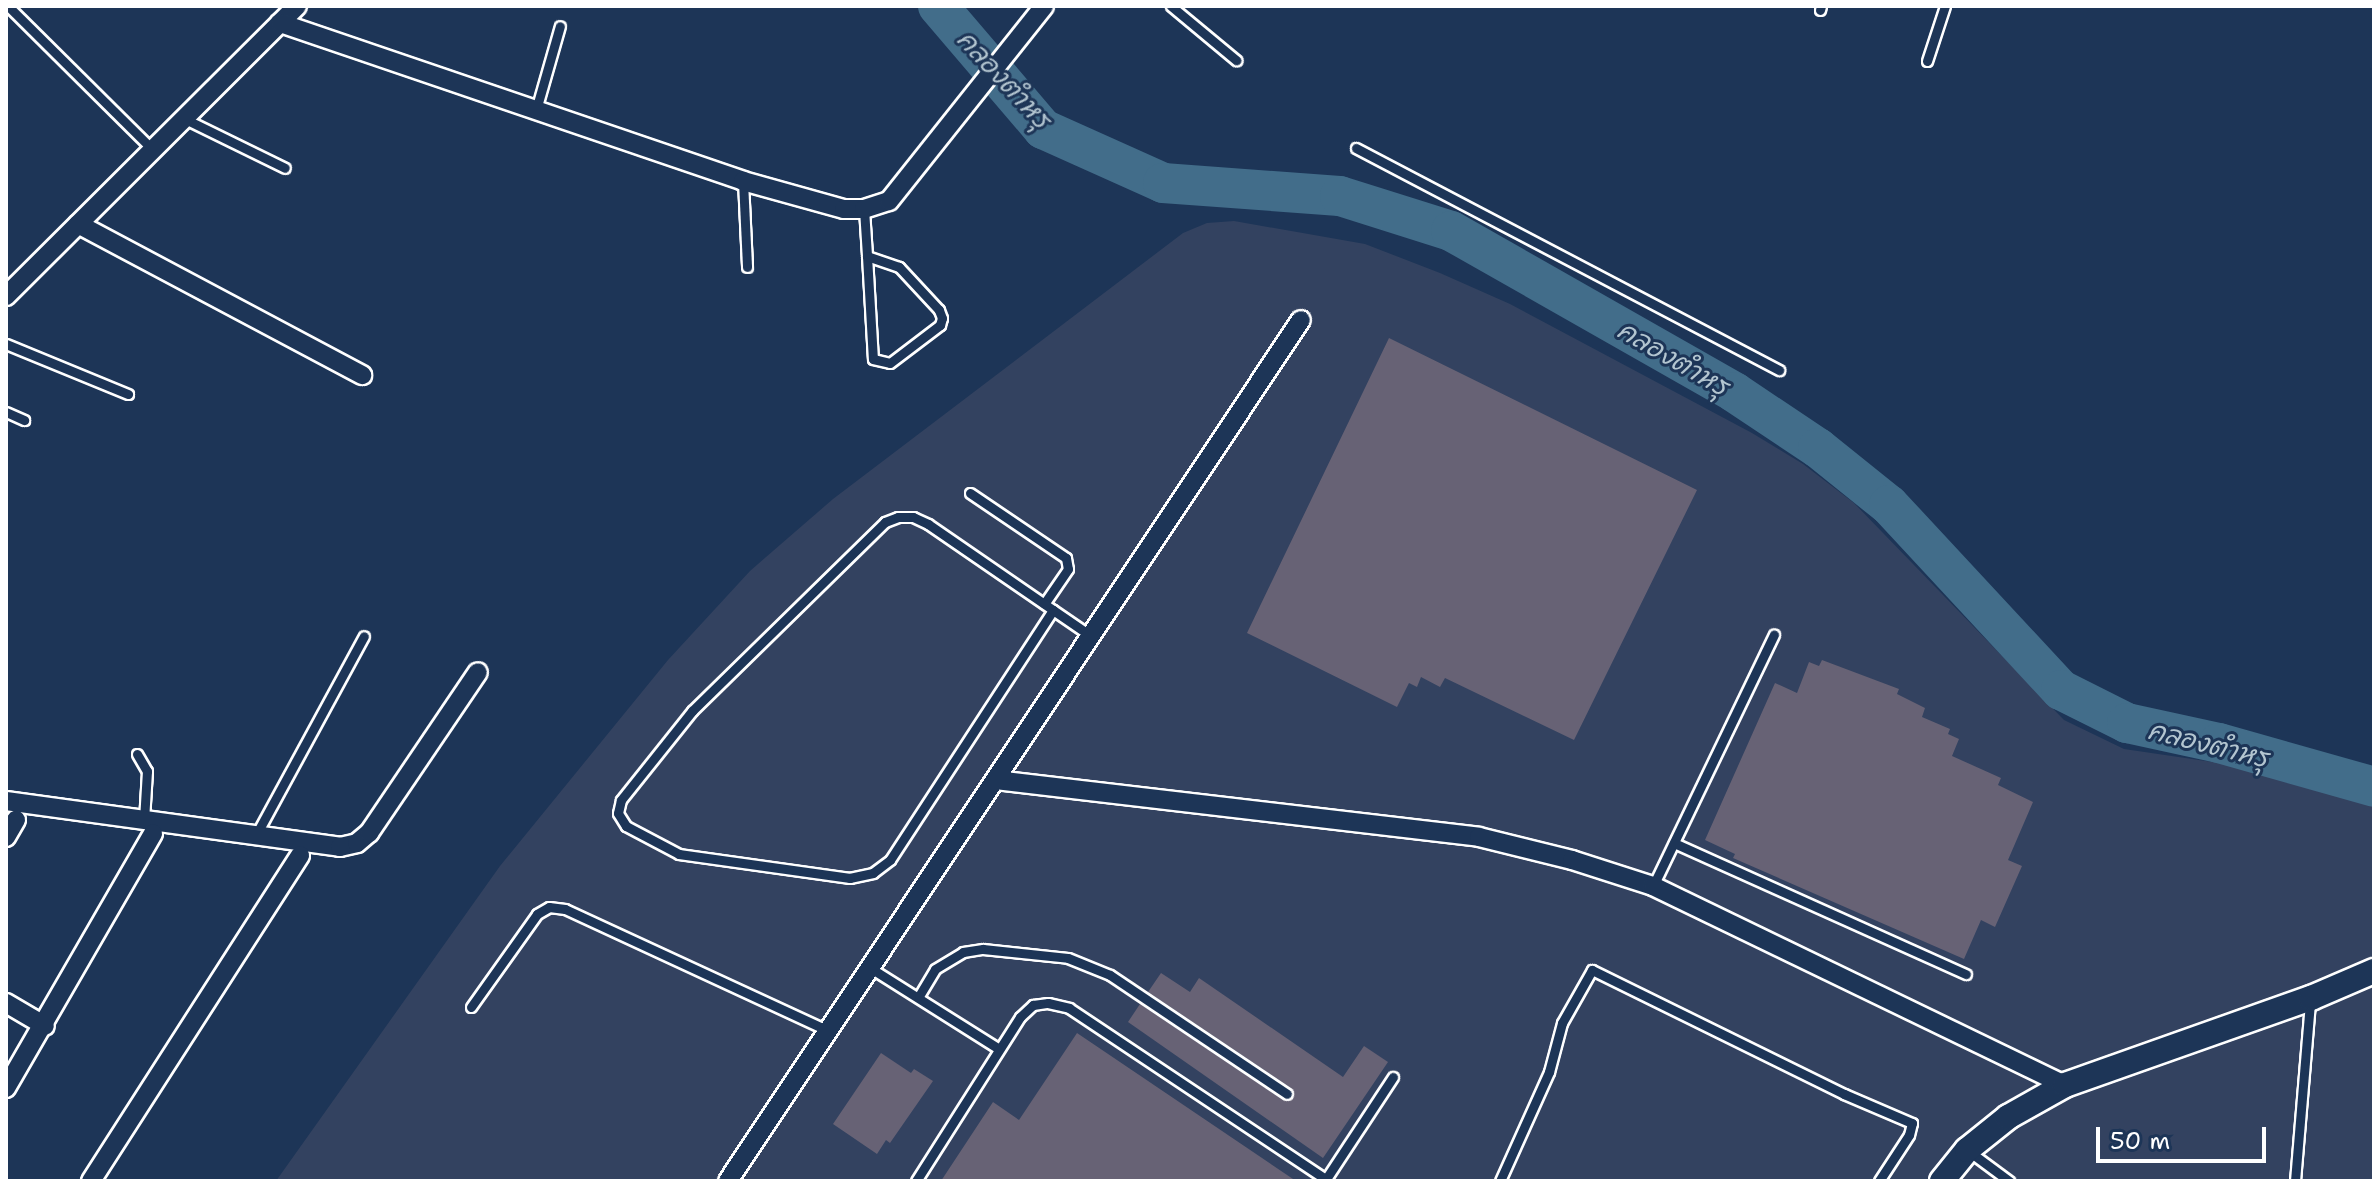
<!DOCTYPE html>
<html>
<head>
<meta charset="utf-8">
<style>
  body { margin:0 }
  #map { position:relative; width:2380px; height:1187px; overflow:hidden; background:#1d3557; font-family:"Shantell Sans","Playpen Sans Thai",sans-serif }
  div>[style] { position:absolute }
  .built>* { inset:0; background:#334260 }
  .river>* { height:40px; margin:-20px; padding:0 20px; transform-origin:20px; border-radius:20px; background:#426d8a }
  .building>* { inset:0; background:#676275 }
  .roads { filter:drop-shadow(2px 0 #fff) drop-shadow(-2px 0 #fff) drop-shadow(0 2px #fff) drop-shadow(0 -2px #fff) }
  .service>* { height:9px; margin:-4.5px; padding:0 4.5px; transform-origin:4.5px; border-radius:4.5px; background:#1d3557 }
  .minor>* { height:18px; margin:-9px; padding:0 9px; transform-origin:9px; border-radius:9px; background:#1d3557 }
  .tertiary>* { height:24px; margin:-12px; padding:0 12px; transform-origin:12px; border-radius:12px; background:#1d3557 }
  span { translate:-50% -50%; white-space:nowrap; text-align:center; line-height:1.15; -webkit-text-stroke:6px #1d3557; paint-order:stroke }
  .water-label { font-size:26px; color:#b3c5d0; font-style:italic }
  .frame { position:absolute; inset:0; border:8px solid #fff; pointer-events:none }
  .scale { position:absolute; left:2096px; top:1127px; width:170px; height:36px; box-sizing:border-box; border:4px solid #fff; border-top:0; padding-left:10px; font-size:24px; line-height:28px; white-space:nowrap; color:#fff; -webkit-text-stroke:6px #1d3557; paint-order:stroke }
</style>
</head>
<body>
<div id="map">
  <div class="built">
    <div style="clip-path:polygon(1234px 221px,1365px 244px,1440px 273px,1510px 304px,1752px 433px,1803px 464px,1854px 503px,2064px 720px,2124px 749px,2267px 770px,2374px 800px,2374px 1181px,276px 1181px,500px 866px,668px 660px,750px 571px,833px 499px,1183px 233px,1207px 223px)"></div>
  </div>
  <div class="river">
    <div style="left:938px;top:6px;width:162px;rotate:49.5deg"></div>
    <div style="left:1043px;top:129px;width:132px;rotate:24.2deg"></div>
    <div style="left:1163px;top:183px;width:177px;rotate:4.2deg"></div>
    <div style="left:1340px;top:196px;width:116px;rotate:17.5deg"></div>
    <div style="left:1451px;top:231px;width:326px;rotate:29.6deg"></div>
    <div style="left:1734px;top:392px;width:101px;rotate:33.7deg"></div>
    <div style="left:1818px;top:448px;width:91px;rotate:38.8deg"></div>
    <div style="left:1889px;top:505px;width:253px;rotate:47.1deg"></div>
    <div style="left:2061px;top:690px;width:74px;rotate:26.6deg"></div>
    <div style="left:2127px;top:723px;width:94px;rotate:12.3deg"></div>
    <div style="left:2219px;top:743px;width:161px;rotate:15.8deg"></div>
  </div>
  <div class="building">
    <div style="clip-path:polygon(1389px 338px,1697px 490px,1574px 740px,1445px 678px,1440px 687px,1421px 677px,1417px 687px,1409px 683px,1397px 707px,1247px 633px)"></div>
    <div style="clip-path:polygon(1822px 660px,1899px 689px,1897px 694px,1925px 708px,1922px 717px,1950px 729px,1948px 734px,1959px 739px,1952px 756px,2001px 778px,1998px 785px,2033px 802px,2008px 860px,2022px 866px,1995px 927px,1981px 920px,1964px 959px,1733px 858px,1735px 854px,1705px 840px,1775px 683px,1797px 693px,1809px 662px,1819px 666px)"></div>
    <div style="clip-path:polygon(1161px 973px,1190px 992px,1199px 978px,1343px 1077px,1364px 1046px,1388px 1062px,1323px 1158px,1128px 1022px,1140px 1004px,1283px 1100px,1294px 1097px,1291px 1088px,1148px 992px)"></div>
    <div style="clip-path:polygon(1077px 1033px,1296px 1181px,941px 1181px,993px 1102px,1019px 1120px)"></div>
    <div style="clip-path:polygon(881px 1053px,911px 1073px,914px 1069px,933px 1081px,890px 1143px,886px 1140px,877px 1154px,833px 1124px)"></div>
  </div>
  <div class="roads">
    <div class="service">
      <div style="left:8px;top:6px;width:204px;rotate:44.8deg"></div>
      <div style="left:1171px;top:6px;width:85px;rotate:39.7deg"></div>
      <div style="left:1820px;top:10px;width:4px;rotate:-76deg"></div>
      <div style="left:1927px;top:61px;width:58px;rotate:-71.9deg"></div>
      <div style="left:536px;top:110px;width:87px;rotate:-74.1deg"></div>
      <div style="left:185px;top:119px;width:111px;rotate:26.1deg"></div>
      <div style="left:1356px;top:148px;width:478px;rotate:27.7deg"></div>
      <div style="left:743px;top:181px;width:86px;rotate:87.3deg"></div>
      <div style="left:864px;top:209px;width:47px;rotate:86.3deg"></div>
      <div style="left:867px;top:256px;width:103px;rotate:86.7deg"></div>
      <div style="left:873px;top:359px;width:17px;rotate:13deg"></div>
      <div style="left:890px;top:363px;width:63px;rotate:-37.2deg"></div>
      <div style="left:940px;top:325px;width:7px;rotate:-74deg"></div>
      <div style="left:942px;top:318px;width:9px;rotate:-111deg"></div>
      <div style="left:939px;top:310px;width:59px;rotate:-132.9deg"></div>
      <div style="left:899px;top:267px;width:34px;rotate:-161deg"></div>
      <div style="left:6px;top:344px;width:132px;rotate:22.3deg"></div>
      <div style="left:6px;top:412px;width:20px;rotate:24deg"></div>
      <div style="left:970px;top:493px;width:116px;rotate:34.1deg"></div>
      <div style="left:1066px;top:558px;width:11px;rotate:80deg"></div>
      <div style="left:1068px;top:569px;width:42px;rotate:124.4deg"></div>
      <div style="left:1053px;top:610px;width:298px;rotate:123.1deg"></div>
      <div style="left:890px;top:860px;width:21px;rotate:143deg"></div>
      <div style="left:873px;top:873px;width:24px;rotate:168deg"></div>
      <div style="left:850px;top:878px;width:173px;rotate:-172deg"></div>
      <div style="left:679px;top:854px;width:60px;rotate:-152.2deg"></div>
      <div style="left:626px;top:826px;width:15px;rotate:-122deg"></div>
      <div style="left:618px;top:813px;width:13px;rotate:-77deg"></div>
      <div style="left:621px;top:800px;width:114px;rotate:-51.4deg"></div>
      <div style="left:692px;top:711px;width:270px;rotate:-44.4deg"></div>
      <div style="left:885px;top:522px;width:14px;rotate:-21deg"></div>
      <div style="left:898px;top:517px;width:15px"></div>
      <div style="left:913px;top:517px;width:17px;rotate:25deg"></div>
      <div style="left:928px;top:524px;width:152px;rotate:34.5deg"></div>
      <div style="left:1053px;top:610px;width:46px;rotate:34.4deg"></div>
      <div style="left:137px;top:754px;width:20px;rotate:60deg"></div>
      <div style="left:147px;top:771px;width:49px;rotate:93.5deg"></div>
      <div style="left:256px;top:835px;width:226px;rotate:-61.5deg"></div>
      <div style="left:1674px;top:843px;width:320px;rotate:24.2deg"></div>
      <div style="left:1653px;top:886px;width:279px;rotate:-64.3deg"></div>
      <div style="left:872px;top:969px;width:150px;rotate:32.2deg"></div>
      <div style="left:919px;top:996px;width:31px;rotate:-59deg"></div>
      <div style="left:935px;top:969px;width:33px;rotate:-31deg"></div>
      <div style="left:963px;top:952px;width:20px;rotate:-9deg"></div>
      <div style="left:983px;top:949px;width:85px;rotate:6deg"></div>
      <div style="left:1068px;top:958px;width:45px;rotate:22deg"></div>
      <div style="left:1110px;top:975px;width:213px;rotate:33.9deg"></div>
      <div style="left:471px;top:1007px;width:114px;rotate:-54.6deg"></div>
      <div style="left:537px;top:914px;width:14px;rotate:-30deg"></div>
      <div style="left:549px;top:907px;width:16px;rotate:7deg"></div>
      <div style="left:565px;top:909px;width:291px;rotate:24.8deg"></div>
      <div style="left:1970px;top:1152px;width:49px;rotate:36.6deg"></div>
      <div style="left:1326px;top:1179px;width:122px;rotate:-56.7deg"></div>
      <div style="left:916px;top:1181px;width:194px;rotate:-57.6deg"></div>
      <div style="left:1020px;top:1017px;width:18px;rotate:-43deg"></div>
      <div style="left:1033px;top:1005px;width:15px;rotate:-8deg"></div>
      <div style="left:1048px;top:1003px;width:22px;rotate:13deg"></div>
      <div style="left:1069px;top:1008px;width:311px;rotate:33.7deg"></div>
      <div style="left:1500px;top:1181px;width:120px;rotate:-65.8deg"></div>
      <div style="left:1549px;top:1072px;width:51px;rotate:-75.1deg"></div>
      <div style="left:1562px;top:1023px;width:61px;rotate:-60.5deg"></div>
      <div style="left:1592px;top:970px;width:281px;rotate:26.2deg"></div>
      <div style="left:1844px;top:1094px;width:74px;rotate:23.1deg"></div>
      <div style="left:1912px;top:1123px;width:12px;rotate:104deg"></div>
      <div style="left:1909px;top:1135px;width:55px;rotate:123.1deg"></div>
      <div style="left:2295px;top:1181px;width:181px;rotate:-85.2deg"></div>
    </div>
    <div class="minor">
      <div style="left:280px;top:23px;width:24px;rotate:-45deg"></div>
      <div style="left:78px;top:224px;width:322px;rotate:28deg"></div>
      <div style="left:6px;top:296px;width:387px;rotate:-44.9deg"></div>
      <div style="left:280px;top:23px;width:489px;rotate:18.8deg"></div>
      <div style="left:743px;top:181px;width:105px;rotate:15.5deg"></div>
      <div style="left:844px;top:209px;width:20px"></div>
      <div style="left:864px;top:209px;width:26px;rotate:-18deg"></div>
      <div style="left:889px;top:201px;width:249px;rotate:-51.5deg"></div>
      <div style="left:996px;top:780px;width:486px;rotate:6.7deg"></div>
      <div style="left:1479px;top:837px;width:96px;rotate:13.9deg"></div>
      <div style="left:1572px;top:860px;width:85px;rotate:17.8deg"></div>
      <div style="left:1653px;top:886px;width:458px;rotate:25.8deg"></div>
      <div style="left:6px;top:801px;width:337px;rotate:7.8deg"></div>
      <div style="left:340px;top:847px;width:17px;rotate:-13deg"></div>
      <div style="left:357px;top:843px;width:16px;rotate:-40deg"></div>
      <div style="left:369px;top:833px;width:194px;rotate:-55.9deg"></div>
      <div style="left:6px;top:837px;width:20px;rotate:-60deg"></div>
      <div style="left:6px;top:1003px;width:45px;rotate:30.5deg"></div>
      <div style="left:6px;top:1088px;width:294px;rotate:-60deg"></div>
      <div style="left:91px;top:1181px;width:387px;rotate:-57.3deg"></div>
      <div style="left:728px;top:1181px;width:1034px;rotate:-56.36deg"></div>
    </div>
    <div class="tertiary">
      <div style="left:1942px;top:1181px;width:40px;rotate:-51deg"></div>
      <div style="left:1967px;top:1150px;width:53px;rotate:-38.8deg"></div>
      <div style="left:2008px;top:1117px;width:65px;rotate:-29.3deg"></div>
      <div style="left:2065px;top:1085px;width:261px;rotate:-19.5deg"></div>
      <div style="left:2311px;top:998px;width:69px;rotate:-23.2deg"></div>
    </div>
  </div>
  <div class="water-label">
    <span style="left:1004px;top:79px;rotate:47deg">คลองตำหรุ</span>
    <span style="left:1673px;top:358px;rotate:30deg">คลองตำหรุ</span>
    <span style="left:2208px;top:744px;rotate:14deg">คลองตำหรุ</span>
  </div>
  <div class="frame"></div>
  <div class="scale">50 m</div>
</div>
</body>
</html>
